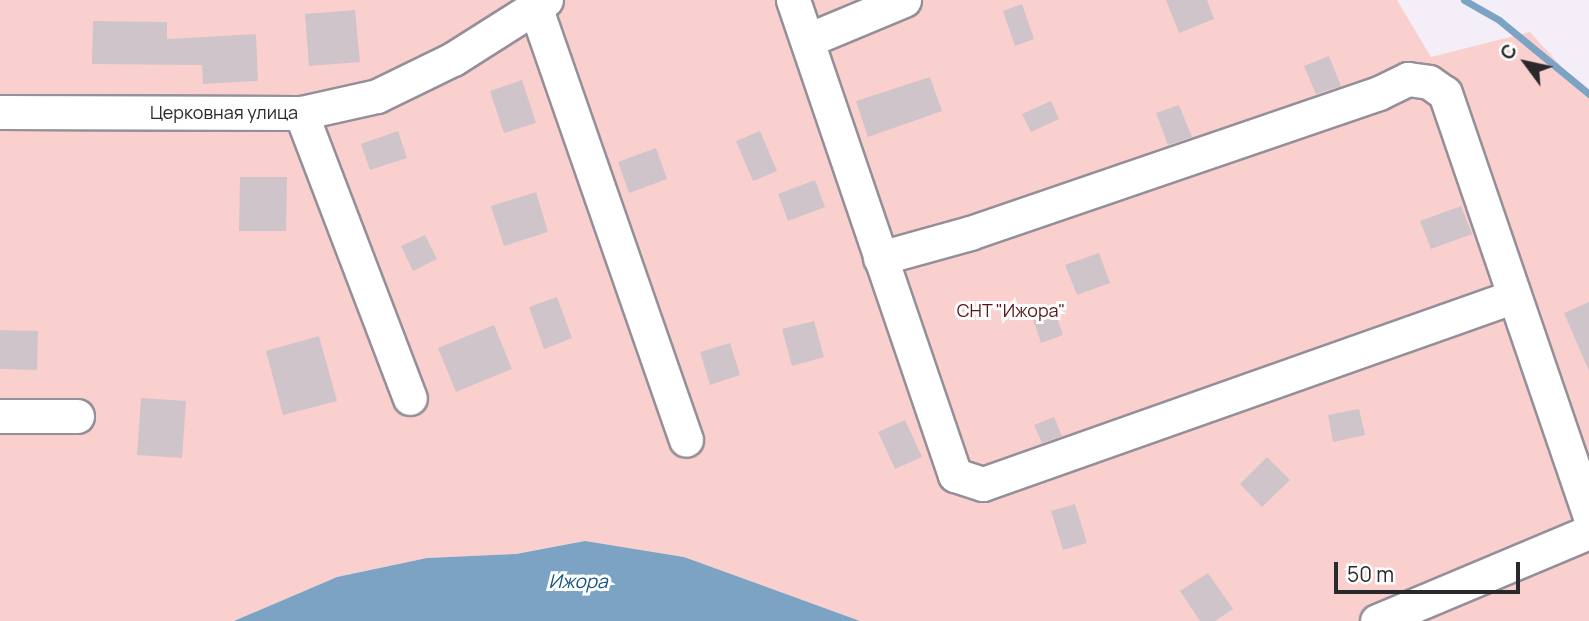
<!DOCTYPE html>
<html>
<head>
<meta charset="utf-8">
<style>
  body { margin:0 }
  #map { position:relative; width:1589px; height:621px; overflow:hidden; background:#f4eef8; font-family:Manrope,sans-serif }
  div>[style] { position:absolute }
  .green>* { inset:0; background:#fad0ce }
  .water>* { inset:0; background:#7ca3c3 }
  .stream>* { height:7px; margin:-3.5px; padding:0 3.5px; transform-origin:3.5px; border-radius:3.5px; background:#7ca3c3 }
  .building>* { inset:0; background:#cfc4c9 }
  .roads { filter:drop-shadow(2px 0 #948f98) drop-shadow(-2px 0 #948f98) drop-shadow(0 2px #948f98) drop-shadow(0 -2px #948f98) }
  .minor>* { height:33px; margin:-16.5px; padding:0 16.5px; transform-origin:16.5px; border-radius:16.5px; background:#fff }
  span { translate:-50% -50%; white-space:nowrap; text-align:center; line-height:1.15; -webkit-text-stroke:6px #fefefe; paint-order:stroke }
  .street-label { font-size:18px; color:#2a282b }
  .park-label { font-size:18px; color:#551519 }
  .water-label { font-size:19px; color:#175681; font-style:italic }
  .north { position:absolute; left:1491px; top:28px; width:70px; height:70px; -webkit-text-stroke:5px #fefefe; paint-order:stroke; rotate:303deg; font-size:19px; font-weight:700; line-height:28px; text-align:center; color:#2a282b }
  .north::after { content:''; display:block; margin:auto; width:24px; height:32px; background:#2a282b; clip-path:polygon(50% 0,100% 100%,50% 72%,0 100%) }
  .scale { position:absolute; left:1334px; top:562px; width:186px; height:32px; box-sizing:border-box; border:4px solid #2a282b; border-top:0; padding-left:9px; font-size:21px; line-height:24px; white-space:nowrap; color:#2a282b; -webkit-text-stroke:5px #fefefe; paint-order:stroke }
</style>
</head>
<body>
<div id="map">
  <div class="green">
    <div style="clip-path:polygon(0 0,1397px 0,1431px 57px,1530px 32px,1589px 97px,1589px 621px,860px 621px,684px 557px,585px 541px,516px 554px,427px 558px,337px 577px,234px 621px,0 621px)"></div>
  </div>
  <div class="water">
    <div style="clip-path:polygon(585px 541px,684px 557px,860px 621px,234px 621px,337px 577px,427px 558px,516px 554px)"></div>
  </div>
  <div class="stream">
    <div style="left:1464px;top:0;width:40px;rotate:29.7deg"></div>
    <div style="left:1499px;top:20px;width:117px;rotate:39.4deg"></div>
  </div>
  <div class="building">
    <div style="clip-path:polygon(1166px 0,1207px 0,1214px 19px,1179px 33px)"></div>
    <div style="clip-path:polygon(1022px 4px,1034px 39px,1015px 46px,1003px 11px)"></div>
    <div style="clip-path:polygon(355px 10px,360px 62px,309px 66px,305px 14px)"></div>
    <div style="clip-path:polygon(93px 21px,167px 22px,167px 39px,256px 34px,258px 81px,203px 84px,202px 65px,92px 64px)"></div>
    <div style="clip-path:polygon(1329px 56px,1341px 86px,1316px 94px,1304px 66px)"></div>
    <div style="clip-path:polygon(930px 77px,942px 111px,868px 137px,856px 101px)"></div>
    <div style="clip-path:polygon(522px 80px,536px 123px,504px 133px,490px 91px)"></div>
    <div style="clip-path:polygon(1051px 101px,1059px 119px,1031px 132px,1022px 114px)"></div>
    <div style="clip-path:polygon(1179px 105px,1192px 137px,1168px 145px,1156px 113px)"></div>
    <div style="clip-path:polygon(398px 131px,407px 158px,370px 170px,361px 144px)"></div>
    <div style="clip-path:polygon(760px 131px,777px 171px,753px 181px,736px 141px)"></div>
    <div style="clip-path:polygon(656px 148px,667px 179px,629px 193px,618px 162px)"></div>
    <div style="clip-path:polygon(240px 177px,287px 177px,286px 231px,239px 231px)"></div>
    <div style="clip-path:polygon(815px 180px,825px 207px,788px 221px,778px 194px)"></div>
    <div style="clip-path:polygon(536px 192px,548px 232px,504px 246px,491px 206px)"></div>
    <div style="clip-path:polygon(1461px 206px,1472px 234px,1431px 249px,1420px 221px)"></div>
    <div style="clip-path:polygon(425px 235px,437px 259px,413px 271px,401px 246px)"></div>
    <div style="clip-path:polygon(1099px 253px,1110px 283px,1077px 295px,1065px 265px)"></div>
    <div style="clip-path:polygon(557px 297px,572px 338px,544px 349px,529px 307px)"></div>
    <div style="clip-path:polygon(1589px 302px,1589px 371px,1564px 313px)"></div>
    <div style="clip-path:polygon(1053px 306px,1063px 335px,1041px 343px,1031px 313px)"></div>
    <div style="clip-path:polygon(814px 321px,824px 357px,792px 366px,782px 329px)"></div>
    <div style="clip-path:polygon(494px 325px,512px 369px,456px 392px,438px 348px)"></div>
    <div style="clip-path:polygon(0 330px,38px 331px,37px 370px,0 369px)"></div>
    <div style="clip-path:polygon(319px 336px,337px 401px,283px 415px,266px 351px)"></div>
    <div style="clip-path:polygon(730px 343px,740px 375px,710px 385px,700px 352px)"></div>
    <div style="clip-path:polygon(141px 398px,186px 401px,182px 458px,137px 455px)"></div>
    <div style="clip-path:polygon(1359px 409px,1365px 435px,1333px 442px,1328px 415px)"></div>
    <div style="clip-path:polygon(1054px 417px,1062px 436px,1042px 443px,1034px 425px)"></div>
    <div style="clip-path:polygon(905px 420px,922px 457px,895px 469px,878px 432px)"></div>
    <div style="clip-path:polygon(1267px 457px,1290px 480px,1262px 507px,1240px 484px)"></div>
    <div style="clip-path:polygon(1075px 504px,1087px 543px,1063px 550px,1051px 511px)"></div>
    <div style="clip-path:polygon(1208px 573px,1233px 609px,1215px 621px,1200px 621px,1180px 591px)"></div>
  </div>
  <div class="roads">
    <div class="minor">
      <div style="left:793px;top:0;width:502px;rotate:71.17deg"></div>
      <div style="left:955px;top:475px;width:29px;rotate:18deg"></div>
      <div style="left:983px;top:484px;width:561px;rotate:-19.47deg"></div>
      <div style="left:536px;top:9px;width:456px;rotate:70.8deg"></div>
      <div style="left:808px;top:40px;width:104px;rotate:-22.6deg"></div>
      <div style="left:0;top:112px;width:301px;rotate:0.2deg"></div>
      <div style="left:301px;top:113px;width:78px;rotate:-12.6deg"></div>
      <div style="left:377px;top:96px;width:85px;rotate:-26deg"></div>
      <div style="left:453px;top:59px;width:110px;rotate:-32.4deg"></div>
      <div style="left:301px;top:113px;width:305px;rotate:69.1deg"></div>
      <div style="left:880px;top:258px;width:93px;rotate:-15.5deg"></div>
      <div style="left:970px;top:233px;width:432px;rotate:-18.9deg"></div>
      <div style="left:1379px;top:93px;width:32px;rotate:-26deg"></div>
      <div style="left:1408px;top:79px;width:21px;rotate:8deg"></div>
      <div style="left:1429px;top:82px;width:19px;rotate:35deg"></div>
      <div style="left:1445px;top:93px;width:445px;rotate:71.1deg"></div>
      <div style="left:0;top:416px;width:77px"></div>
      <div style="left:1377px;top:621px;width:230px;rotate:-22.8deg"></div>
    </div>
  </div>
  <div class="street-label">
    <span style="left:224px;top:112px">Церковная улица</span>
  </div>
  <div class="park-label">
    <span style="left:1011px;top:310px">СНТ "Ижора"</span>
  </div>
  <div class="water-label">
    <span style="left:578px;top:582px">Ижора</span>
  </div>
  <div class="north">С</div>
  <div class="scale">50 m</div>
</div>
</body>
</html>
